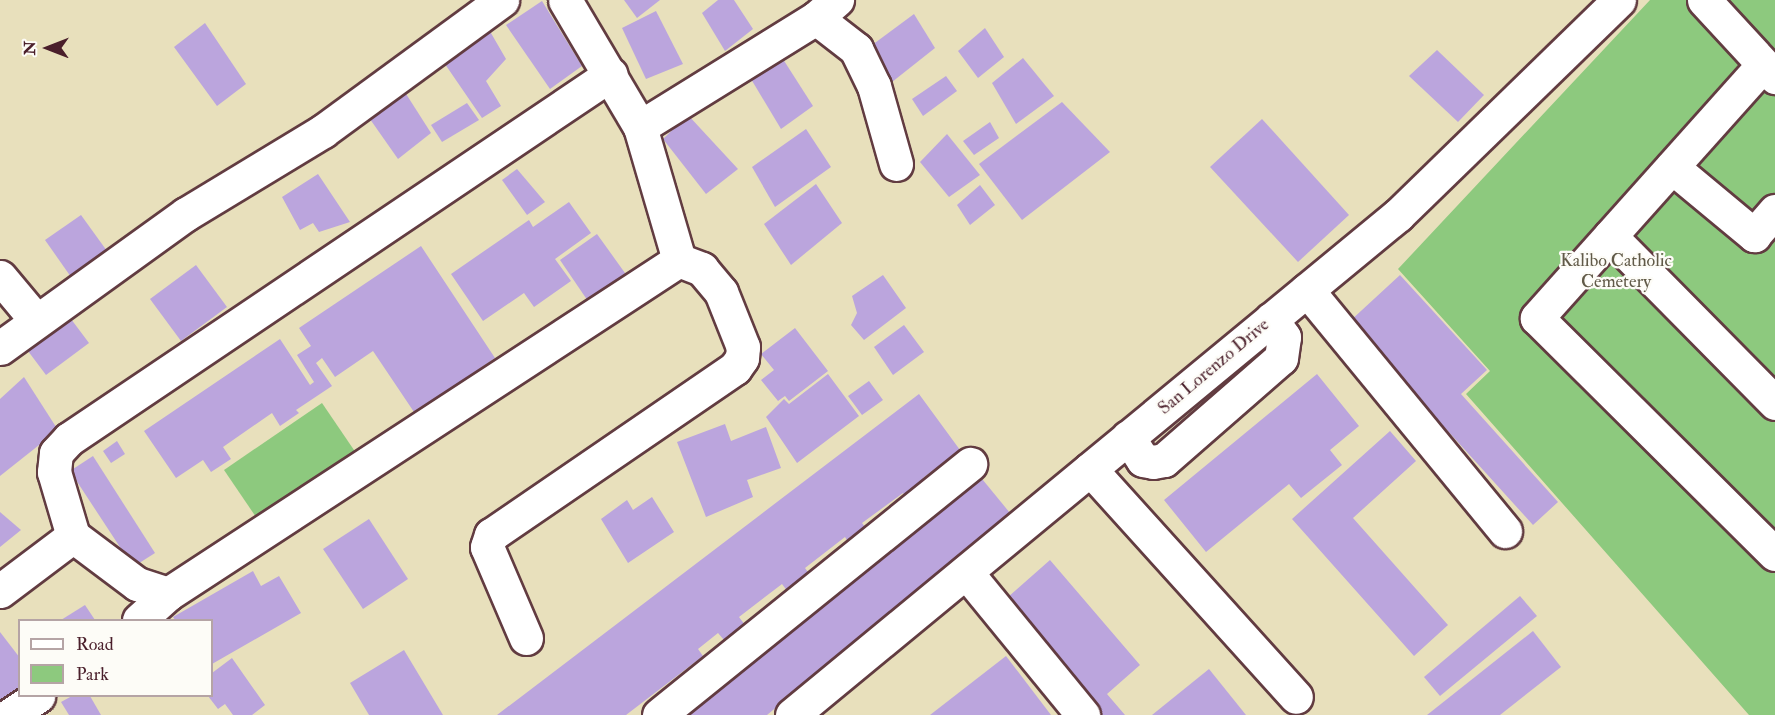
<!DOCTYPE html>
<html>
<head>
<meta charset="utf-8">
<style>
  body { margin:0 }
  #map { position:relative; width:1775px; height:715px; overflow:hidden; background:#e8e0bc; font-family:"IM FELL Double Pica",serif }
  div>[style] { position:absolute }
  .green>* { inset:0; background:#8dc97e }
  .building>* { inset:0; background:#bba5dd }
  .roads { filter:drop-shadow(2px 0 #623c41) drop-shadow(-2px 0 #623c41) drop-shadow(0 2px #623c41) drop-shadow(0 -2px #623c41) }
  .minor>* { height:33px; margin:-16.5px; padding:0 16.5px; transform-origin:16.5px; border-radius:16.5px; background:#fff }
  span { translate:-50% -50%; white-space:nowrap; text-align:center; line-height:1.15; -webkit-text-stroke:4.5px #fdfcf7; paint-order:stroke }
  .park-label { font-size:18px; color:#615a48 }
  .street-label { font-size:18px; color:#4a1f2b }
  .legend { position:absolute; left:18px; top:619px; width:195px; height:78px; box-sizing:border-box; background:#fdfcf7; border:2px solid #b5a4a5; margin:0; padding:8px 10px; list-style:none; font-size:18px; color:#4a1f2b }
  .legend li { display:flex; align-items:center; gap:12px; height:30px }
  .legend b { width:30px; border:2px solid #b5a4a5 }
  .north { position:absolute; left:18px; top:18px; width:60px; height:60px; -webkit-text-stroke:4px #fdfcf7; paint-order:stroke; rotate:270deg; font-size:16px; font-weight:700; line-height:24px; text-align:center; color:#4a1f2b }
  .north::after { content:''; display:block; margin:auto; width:21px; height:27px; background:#4a1f2b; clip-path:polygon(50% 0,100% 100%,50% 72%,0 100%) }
</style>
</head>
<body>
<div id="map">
  <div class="green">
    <div style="clip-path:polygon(1650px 0,1775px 0,1775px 715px,1749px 715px,1466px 394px,1490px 371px,1398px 269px)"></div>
    <div style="clip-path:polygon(322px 403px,356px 453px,258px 520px,224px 470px)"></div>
  </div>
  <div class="building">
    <div style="clip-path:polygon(624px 0,660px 0,637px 18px)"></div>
    <div style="clip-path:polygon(718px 0,734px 0,753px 29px,725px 51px,702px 13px)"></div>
    <div style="clip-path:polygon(542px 1px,582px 66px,550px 89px,506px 25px)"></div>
    <div style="clip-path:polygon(656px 11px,683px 64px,646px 79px,622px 28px)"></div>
    <div style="clip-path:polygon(914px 14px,935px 48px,887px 86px,864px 51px)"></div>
    <div style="clip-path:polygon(484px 21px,506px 59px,486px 81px,501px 106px,482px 118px,436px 51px)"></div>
    <div style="clip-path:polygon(205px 23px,246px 84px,217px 106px,174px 47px)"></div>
    <div style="clip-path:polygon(985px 28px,1004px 57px,978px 78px,958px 51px)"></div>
    <div style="clip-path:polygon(1437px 50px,1484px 95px,1458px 122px,1409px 76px)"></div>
    <div style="clip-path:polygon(781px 56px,813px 106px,781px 129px,751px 79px)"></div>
    <div style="clip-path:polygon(1023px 58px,1054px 96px,1016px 124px,992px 83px)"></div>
    <div style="clip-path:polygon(946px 76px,957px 91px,923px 116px,912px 99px)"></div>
    <div style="clip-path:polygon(401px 86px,431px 133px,398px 159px,365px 112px)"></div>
    <div style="clip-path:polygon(1062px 102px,1110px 152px,1022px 220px,979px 164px)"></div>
    <div style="clip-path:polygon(467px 103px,479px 120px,442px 142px,431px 125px)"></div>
    <div style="clip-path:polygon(688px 115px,738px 169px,706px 194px,663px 139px)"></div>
    <div style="clip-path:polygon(1262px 119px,1349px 215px,1298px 262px,1210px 167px)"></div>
    <div style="clip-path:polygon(990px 122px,999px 138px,974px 155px,963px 141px)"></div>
    <div style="clip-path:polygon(806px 129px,831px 167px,775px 207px,752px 167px)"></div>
    <div style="clip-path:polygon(947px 134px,980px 175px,949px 197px,920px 162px)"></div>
    <div style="clip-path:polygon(517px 169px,545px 202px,527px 215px,502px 180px)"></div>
    <div style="clip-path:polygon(318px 174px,350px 222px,319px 232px,313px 223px,300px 230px,282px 197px)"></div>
    <div style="clip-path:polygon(816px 184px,842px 223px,791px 265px,764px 224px)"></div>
    <div style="clip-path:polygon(980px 185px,995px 205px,970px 225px,957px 205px)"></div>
    <div style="clip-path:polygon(569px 202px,591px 233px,555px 259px,571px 281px,534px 307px,524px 293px,483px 321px,451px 274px,529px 220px,533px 227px)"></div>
    <div style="clip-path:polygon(81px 215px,107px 251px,71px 277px,45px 240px)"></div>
    <div style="clip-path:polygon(597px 234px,630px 280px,592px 307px,560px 260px)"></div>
    <div style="clip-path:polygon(421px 246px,495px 358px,463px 380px,465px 383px,425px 410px,422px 406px,414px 412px,373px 351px,335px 377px,322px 358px,316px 363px,332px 386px,296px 410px,299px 413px,280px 426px,272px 413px,223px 447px,231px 459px,211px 472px,203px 460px,176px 478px,144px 431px,280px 339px,310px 385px,314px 382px,297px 355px,311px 346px,299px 328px)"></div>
    <div style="clip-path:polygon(196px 265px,227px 307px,181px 341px,150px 299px)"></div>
    <div style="clip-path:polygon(883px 275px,906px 308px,864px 340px,851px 325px,857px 313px,852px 296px)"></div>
    <div style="clip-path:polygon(1400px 275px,1487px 370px,1461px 394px,1558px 502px,1533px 525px,1349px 322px)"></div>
    <div style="clip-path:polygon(68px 315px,89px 343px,46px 375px,25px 347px)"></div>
    <div style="clip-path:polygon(904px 325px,924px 352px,893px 375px,874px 347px)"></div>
    <div style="clip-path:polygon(795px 328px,828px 371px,789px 401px,785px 396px,778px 401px,761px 380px,774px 370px,761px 354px)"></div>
    <div style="clip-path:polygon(828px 374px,859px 416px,797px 463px,766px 417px,784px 399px,789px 404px)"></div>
    <div style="clip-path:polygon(1317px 374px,1359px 426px,1330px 450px,1342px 465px,1301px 498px,1289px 484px,1206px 552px,1164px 500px)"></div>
    <div style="clip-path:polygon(24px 377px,58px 430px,0 476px,0 399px)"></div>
    <div style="clip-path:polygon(869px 381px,883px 400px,862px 415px,848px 396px)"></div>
    <div style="clip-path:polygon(919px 394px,960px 450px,923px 478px,928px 485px,908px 500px,903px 493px,862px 523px,868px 531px,850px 545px,845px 537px,805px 568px,810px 575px,788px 592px,782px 584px,739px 617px,745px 625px,724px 640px,718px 633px,698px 649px,703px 656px,626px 715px,497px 715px)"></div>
    <div style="clip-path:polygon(725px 424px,731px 441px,766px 427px,781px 468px,747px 480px,753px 497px,706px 517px,677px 442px)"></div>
    <div style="clip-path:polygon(1390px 431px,1416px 461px,1353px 518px,1448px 625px,1414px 656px,1292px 519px)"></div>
    <div style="clip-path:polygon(117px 441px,125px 454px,111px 463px,103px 451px)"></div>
    <div style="clip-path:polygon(93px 456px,155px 553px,133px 567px,70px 471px)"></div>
    <div style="clip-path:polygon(978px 474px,1010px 513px,767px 715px,688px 715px)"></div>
    <div style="clip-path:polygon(652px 497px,674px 532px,628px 563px,601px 519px,627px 500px,633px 510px)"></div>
    <div style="clip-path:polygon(0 512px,21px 530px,0 547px)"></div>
    <div style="clip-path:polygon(369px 519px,408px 579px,363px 609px,323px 549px)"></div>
    <div style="clip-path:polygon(1050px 560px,1140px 665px,1107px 694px,1125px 715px,1096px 715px,1000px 604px)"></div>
    <div style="clip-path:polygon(253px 571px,261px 586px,279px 576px,301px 613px,212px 664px,212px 620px,175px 620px,173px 617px)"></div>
    <div style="clip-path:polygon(1520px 596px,1537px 616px,1440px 696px,1424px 677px)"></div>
    <div style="clip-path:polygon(85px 605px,95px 620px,61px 620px)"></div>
    <div style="clip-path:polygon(1533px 631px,1561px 667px,1500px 715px,1427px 715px)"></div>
    <div style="clip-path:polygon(0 632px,20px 658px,20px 696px,0 715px)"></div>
    <div style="clip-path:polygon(404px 650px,443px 715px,369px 715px,350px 683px)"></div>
    <div style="clip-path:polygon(1006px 656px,1051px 715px,930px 715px)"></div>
    <div style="clip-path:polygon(232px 658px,265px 705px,252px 715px,233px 715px,225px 704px,218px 709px,208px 696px,212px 696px,212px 673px)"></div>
    <div style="clip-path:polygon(1209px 669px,1246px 715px,1152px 715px)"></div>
    <div style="clip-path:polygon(72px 696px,90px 696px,101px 715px,69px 715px,61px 702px)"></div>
  </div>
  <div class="roads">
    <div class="minor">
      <div style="left:1704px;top:0;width:105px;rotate:47.3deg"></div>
      <div style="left:816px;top:18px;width:28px;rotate:-41deg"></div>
      <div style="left:1762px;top:66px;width:338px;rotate:131.8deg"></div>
      <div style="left:1537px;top:318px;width:335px;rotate:44.8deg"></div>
      <div style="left:640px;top:127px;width:207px;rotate:-31.8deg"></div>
      <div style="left:816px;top:18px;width:51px;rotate:37.8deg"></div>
      <div style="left:856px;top:49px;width:41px;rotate:64.1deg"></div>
      <div style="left:874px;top:86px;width:81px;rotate:74.2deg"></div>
      <div style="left:1672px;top:167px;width:107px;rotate:39.7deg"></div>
      <div style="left:1754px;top:235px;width:32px;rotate:-49deg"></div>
      <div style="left:1610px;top:236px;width:235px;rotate:45.3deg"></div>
      <div style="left:0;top:277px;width:56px;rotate:50.1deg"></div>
      <div style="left:1307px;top:290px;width:312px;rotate:50.6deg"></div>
      <div style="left:0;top:348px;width:229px;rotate:-35.8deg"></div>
      <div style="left:186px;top:214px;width:160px;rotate:-31.2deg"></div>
      <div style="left:323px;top:131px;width:222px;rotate:-36.2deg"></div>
      <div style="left:1128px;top:437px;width:27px;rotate:57deg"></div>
      <div style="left:1143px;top:460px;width:10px;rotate:11deg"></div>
      <div style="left:1153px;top:462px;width:11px;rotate:-10deg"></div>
      <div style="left:1164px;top:460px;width:155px;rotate:-41.1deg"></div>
      <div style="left:1281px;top:358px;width:21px;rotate:-82deg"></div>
      <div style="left:1284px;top:337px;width:22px;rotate:-126deg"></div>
      <div style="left:1090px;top:469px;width:307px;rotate:47.9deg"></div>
      <div style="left:966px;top:572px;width:185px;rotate:50.7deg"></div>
      <div style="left:0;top:591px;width:91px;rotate:-37deg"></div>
      <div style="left:168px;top:594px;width:33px;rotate:-162deg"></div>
      <div style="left:137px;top:584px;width:80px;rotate:-143.1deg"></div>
      <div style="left:73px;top:536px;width:67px;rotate:-106.5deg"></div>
      <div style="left:54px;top:472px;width:19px;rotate:-84deg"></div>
      <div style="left:56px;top:453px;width:19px;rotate:-47deg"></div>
      <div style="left:69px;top:439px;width:653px;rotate:-33.96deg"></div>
      <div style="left:139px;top:620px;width:39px;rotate:-42deg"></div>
      <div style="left:168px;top:594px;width:610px;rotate:-33.17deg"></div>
      <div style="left:526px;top:638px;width:99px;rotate:-113.2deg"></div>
      <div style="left:487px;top:547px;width:13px;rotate:-72deg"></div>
      <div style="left:491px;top:535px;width:296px;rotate:-34.4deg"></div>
      <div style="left:735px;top:368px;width:12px;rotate:-55deg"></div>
      <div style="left:742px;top:358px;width:11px;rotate:-85deg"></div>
      <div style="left:743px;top:347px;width:59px;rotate:-111.8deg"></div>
      <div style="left:721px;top:292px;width:30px;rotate:-130deg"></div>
      <div style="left:702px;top:269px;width:25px;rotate:-159deg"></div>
      <div style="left:679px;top:260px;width:139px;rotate:-106.3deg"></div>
      <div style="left:640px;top:127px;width:147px;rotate:-120.6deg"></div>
      <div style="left:10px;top:715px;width:34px;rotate:-34deg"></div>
      <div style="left:659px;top:715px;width:400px;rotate:-38.9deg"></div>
      <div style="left:792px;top:715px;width:786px;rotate:-39.53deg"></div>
      <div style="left:1398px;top:215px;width:308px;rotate:-44.2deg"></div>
    </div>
  </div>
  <div class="park-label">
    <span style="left:1616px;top:272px">Kalibo Catholic<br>Cemetery</span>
  </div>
  <div class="street-label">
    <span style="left:1214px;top:367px;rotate:-40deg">San Lorenzo Drive</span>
  </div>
  <ul class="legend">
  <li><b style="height:8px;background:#fff"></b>Road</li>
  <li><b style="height:16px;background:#8dc97e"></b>Park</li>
  </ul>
  <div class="north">N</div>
</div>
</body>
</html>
